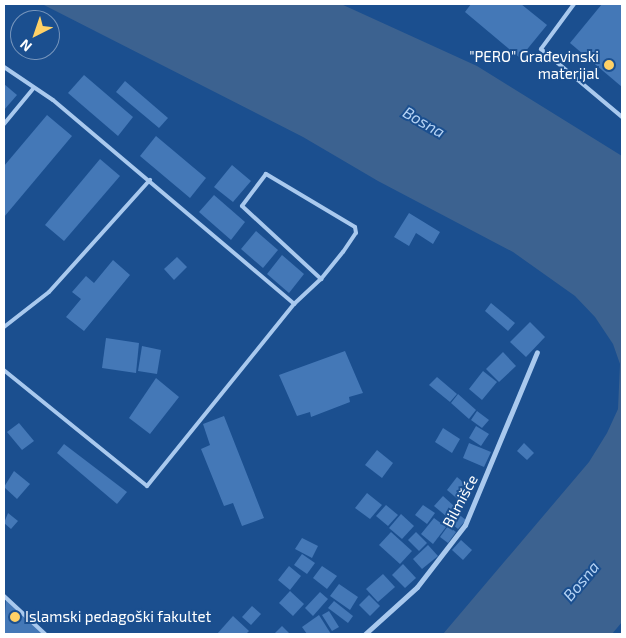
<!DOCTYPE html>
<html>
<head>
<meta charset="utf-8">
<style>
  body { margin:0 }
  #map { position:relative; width:626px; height:638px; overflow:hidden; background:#1b4f8f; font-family:"Exo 2",sans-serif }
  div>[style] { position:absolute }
  .water>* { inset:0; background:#3c6290 }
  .building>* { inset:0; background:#4478b7 }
  .service>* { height:4px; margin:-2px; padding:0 2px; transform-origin:2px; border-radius:2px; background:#a9c9ee }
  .minor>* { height:5px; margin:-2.5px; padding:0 2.5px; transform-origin:2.5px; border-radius:2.5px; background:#a9c9ee }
  .dots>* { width:14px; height:14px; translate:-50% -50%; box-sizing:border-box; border:2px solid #1b4f8f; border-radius:50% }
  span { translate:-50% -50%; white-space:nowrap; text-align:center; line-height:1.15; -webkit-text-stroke:4px #1b4f8f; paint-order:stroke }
  .poi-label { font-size:15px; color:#fff }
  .right { translate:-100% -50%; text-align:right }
  .left { translate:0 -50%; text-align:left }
  .street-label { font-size:15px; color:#fff }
  .water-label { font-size:16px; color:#b5d3f5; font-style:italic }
  .frame { position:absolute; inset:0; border:5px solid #fff; pointer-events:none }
  .north { position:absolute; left:10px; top:10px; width:50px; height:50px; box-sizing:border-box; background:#1b4f8f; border:1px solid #7695bc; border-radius:50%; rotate:221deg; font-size:14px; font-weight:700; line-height:20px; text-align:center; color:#fff }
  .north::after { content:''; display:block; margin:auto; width:18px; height:22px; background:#ffd166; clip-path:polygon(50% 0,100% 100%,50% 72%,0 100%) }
</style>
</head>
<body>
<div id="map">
  <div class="water">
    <div style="clip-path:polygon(42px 4px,341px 4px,477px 66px,622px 156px,622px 622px,612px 634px,443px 634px,589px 462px,607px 433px,618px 409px,620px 364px,613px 344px,595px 317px,575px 296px,513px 252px,378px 181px,303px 137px)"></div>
  </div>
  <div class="building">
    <div style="clip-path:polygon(471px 4px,521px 4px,547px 25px,520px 58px,465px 12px)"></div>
    <div style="clip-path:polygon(602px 4px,622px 4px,622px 87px,570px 43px)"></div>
    <div style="clip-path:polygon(84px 75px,133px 117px,118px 136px,68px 93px)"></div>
    <div style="clip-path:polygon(125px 81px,168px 118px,159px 128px,116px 92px)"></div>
    <div style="clip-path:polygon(4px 84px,17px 95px,4px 110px)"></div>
    <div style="clip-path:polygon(47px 115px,72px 136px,4px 217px,4px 166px)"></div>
    <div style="clip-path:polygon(156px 136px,206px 178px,190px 198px,140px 156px)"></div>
    <div style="clip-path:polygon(100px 159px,120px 176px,64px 241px,45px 225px)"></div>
    <div style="clip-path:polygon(232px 165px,251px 181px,233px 202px,214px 187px)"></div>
    <div style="clip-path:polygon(214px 195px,245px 222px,231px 240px,199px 212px)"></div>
    <div style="clip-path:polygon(409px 213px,440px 232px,433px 244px,416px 233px,409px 246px,394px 237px)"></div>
    <div style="clip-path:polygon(256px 231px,278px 250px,263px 268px,241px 249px)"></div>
    <div style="clip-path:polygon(282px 255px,304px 274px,289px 293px,267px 274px)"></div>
    <div style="clip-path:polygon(177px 257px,187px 267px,174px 280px,164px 269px)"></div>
    <div style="clip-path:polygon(113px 260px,130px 275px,84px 331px,66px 317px,81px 299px,72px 292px,86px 276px,94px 283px)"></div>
    <div style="clip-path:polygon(491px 303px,515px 323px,508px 331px,485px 311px)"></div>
    <div style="clip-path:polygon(530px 322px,545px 337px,526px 357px,510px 342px)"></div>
    <div style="clip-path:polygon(106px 338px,139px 343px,136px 373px,102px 368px)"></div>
    <div style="clip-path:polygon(142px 346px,161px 350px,157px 374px,138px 371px)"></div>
    <div style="clip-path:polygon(345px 351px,363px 393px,349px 397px,350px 402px,311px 417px,310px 412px,297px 416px,279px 375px)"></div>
    <div style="clip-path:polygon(503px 352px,516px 366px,499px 382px,486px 369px)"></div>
    <div style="clip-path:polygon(483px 371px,497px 382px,482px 400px,469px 389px)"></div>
    <div style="clip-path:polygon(437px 377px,457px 394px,450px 402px,429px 385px)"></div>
    <div style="clip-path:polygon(156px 378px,179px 397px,150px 434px,129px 418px)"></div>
    <div style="clip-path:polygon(458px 394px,476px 410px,469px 419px,451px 403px)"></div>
    <div style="clip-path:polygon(477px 411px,489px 420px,482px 428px,471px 420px)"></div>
    <div style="clip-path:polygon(224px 416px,264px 518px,242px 526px,233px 503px,224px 506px,201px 449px,210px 445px,203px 424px)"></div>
    <div style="clip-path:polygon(19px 423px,34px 441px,22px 450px,7px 432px)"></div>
    <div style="clip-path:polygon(476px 426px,489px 434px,481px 446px,469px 438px)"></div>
    <div style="clip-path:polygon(443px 428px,460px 439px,452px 453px,435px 442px)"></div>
    <div style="clip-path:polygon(469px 443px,491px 452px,484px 467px,463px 458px)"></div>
    <div style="clip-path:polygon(524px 443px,534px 453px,527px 460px,517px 451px)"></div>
    <div style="clip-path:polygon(64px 444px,127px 492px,117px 504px,57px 453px)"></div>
    <div style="clip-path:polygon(377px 450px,393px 463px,382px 478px,365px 465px)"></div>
    <div style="clip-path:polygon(14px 471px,30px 484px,17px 499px,4px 487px)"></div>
    <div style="clip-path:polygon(457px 477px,470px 488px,460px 501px,447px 490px)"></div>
    <div style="clip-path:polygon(367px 493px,382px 505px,370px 519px,355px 508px)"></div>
    <div style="clip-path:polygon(443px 496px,454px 506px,446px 516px,434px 506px)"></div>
    <div style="clip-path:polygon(386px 505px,398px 515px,388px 526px,376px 516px)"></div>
    <div style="clip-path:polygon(423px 505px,435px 513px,427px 524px,415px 515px)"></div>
    <div style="clip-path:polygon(453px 510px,466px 520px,458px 529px,446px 519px)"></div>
    <div style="clip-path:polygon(8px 513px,18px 521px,11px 529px,4px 523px)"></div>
    <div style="clip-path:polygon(401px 514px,414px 526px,402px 539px,389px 528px)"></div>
    <div style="clip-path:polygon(434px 518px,446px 527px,433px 544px,421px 534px)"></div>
    <div style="clip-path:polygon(448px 526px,456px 532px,448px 543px,440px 537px)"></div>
    <div style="clip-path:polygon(391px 532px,412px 551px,400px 564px,379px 545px)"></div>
    <div style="clip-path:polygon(416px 532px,427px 543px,419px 551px,408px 540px)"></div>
    <div style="clip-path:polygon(302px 538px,318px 546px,312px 558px,295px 549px)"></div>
    <div style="clip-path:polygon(461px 540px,472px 550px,463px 560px,452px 550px)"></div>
    <div style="clip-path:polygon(428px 545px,438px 556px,422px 569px,413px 559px)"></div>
    <div style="clip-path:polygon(302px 554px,315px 563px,307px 574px,294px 565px)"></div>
    <div style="clip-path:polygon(403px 564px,416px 578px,405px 588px,392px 575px)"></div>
    <div style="clip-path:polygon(289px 566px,301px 576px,290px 590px,278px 580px)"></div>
    <div style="clip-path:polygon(322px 566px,337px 576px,327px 589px,313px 578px)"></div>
    <div style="clip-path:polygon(383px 574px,395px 587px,378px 602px,366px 589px)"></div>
    <div style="clip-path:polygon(339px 584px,358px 597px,350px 610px,330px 596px)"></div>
    <div style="clip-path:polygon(290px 591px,304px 604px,293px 616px,279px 603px)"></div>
    <div style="clip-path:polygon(320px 592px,328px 599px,313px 616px,305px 608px)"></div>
    <div style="clip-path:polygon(369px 595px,380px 606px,370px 616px,359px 605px)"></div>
    <div style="clip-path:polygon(6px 598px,45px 634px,4px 634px)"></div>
    <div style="clip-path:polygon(334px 601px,353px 616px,348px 623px,328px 608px)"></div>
    <div style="clip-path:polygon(252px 606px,261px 614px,251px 625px,242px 617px)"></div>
    <div style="clip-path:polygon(329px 611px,339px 627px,332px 631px,322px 615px)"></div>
    <div style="clip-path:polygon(319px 615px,331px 634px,307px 634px,302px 627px)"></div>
    <div style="clip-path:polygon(233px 616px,249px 631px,246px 634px,217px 634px)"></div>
    <div style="clip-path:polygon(282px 626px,290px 634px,274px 634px)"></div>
  </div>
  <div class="service">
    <div style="left:574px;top:4px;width:56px;rotate:126.3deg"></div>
    <div style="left:541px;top:49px;width:106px;rotate:40deg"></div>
    <div style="left:4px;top:67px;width:59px;rotate:34deg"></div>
    <div style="left:53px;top:100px;width:316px;rotate:40.2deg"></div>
    <div style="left:294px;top:304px;width:234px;rotate:128.9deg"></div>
    <div style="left:147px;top:486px;width:184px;rotate:-141deg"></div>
    <div style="left:4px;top:124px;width:45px;rotate:-50.4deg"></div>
    <div style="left:294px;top:304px;width:37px;rotate:-43deg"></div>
    <div style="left:321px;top:279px;width:35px;rotate:-51deg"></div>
    <div style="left:343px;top:252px;width:23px;rotate:-56deg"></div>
    <div style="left:356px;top:233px;width:6px;rotate:-99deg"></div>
    <div style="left:355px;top:227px;width:104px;rotate:-149.2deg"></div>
    <div style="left:266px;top:174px;width:40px;rotate:127deg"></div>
    <div style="left:242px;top:206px;width:108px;rotate:42.7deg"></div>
    <div style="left:4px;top:327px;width:57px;rotate:-37.9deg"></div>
    <div style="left:49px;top:292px;width:151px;rotate:-48deg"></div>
    <div style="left:4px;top:596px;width:56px;rotate:42.8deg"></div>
  </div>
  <div class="minor">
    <div style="left:365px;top:634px;width:70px;rotate:-42.1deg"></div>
    <div style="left:417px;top:587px;width:78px;rotate:-52.3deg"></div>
    <div style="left:465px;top:525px;width:187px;rotate:-67.4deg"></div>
  </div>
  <div class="dots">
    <div style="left:609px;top:65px;background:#ffd166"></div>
    <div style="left:15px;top:617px;background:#ffd166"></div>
  </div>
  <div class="poi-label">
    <span class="right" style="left:599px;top:65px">"PERO" Građevinski<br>materijal</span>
    <span class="left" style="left:25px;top:617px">Islamski pedagoški fakultet</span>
  </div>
  <div class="street-label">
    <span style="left:460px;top:501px;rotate:-62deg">Bilmišće</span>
  </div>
  <div class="water-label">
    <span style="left:424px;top:122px;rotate:30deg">Bosna</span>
    <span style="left:581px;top:581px;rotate:-50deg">Bosna</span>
  </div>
  <div class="frame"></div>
  <div class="north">N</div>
</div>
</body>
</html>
